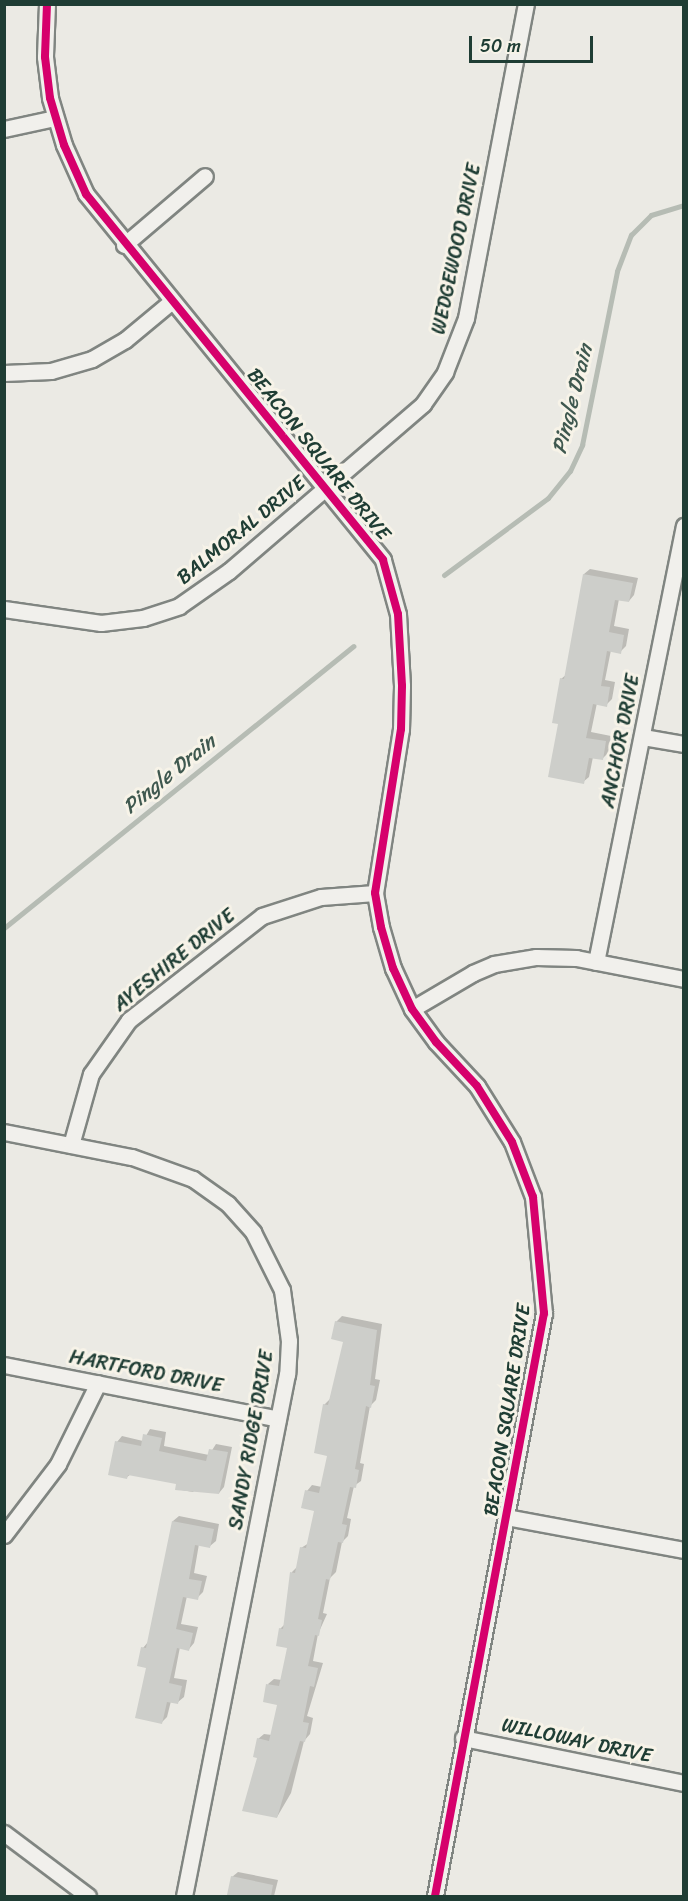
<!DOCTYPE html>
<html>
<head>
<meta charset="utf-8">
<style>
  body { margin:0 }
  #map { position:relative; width:688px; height:1901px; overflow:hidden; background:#ebeae4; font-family:Sriracha,sans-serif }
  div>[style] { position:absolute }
  .shadow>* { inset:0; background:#0003 }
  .stream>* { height:5px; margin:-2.5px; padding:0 2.5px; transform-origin:2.5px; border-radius:2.5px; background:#b6bcb4 }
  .building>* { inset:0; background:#cdceca }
  .roads { filter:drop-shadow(2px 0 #808581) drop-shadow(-2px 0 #808581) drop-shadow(0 2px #808581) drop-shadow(0 -2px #808581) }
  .street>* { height:15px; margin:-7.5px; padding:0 7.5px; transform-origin:7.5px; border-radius:7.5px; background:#f1f0ec }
  .cycleway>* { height:8px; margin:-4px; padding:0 4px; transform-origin:4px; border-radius:4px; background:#d6006c }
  span { translate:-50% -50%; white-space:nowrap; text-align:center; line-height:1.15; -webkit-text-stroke:6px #f7f3e8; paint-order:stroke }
  .street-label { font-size:20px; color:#1f3d34 }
  .water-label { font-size:21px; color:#3f584f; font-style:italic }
  .frame { position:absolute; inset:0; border:6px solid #1f3d34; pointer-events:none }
  .scale { position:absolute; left:469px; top:36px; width:124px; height:27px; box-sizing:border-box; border:3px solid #1f3d34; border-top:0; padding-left:8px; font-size:18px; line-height:21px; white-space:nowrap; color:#1f3d34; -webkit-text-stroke:4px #f7f3e8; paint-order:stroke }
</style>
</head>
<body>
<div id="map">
  <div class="shadow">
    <div style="clip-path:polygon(590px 569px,638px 578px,634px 595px,629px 601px,619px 599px,614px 626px,629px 629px,626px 646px,620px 652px,611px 650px,605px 680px,615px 682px,612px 699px,606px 705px,597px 703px,591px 732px,611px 736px,608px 753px,602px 759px,593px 757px,589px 777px,583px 782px,559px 723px,561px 679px,567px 674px,584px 574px)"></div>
    <div style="clip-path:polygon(342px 1316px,382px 1324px,375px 1379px,380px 1380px,376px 1400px,370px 1406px,360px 1463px,364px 1464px,361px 1481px,354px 1486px,347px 1518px,351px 1519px,348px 1536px,342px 1542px,336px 1572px,330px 1578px,323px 1613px,327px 1614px,318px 1634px,313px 1661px,323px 1663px,307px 1716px,313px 1718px,310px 1734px,304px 1741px,291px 1793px,277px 1817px,259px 1757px,258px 1739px,264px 1734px,272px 1735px,279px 1704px,268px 1684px,274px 1679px,282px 1680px,289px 1647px,280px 1629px,285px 1624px,292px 1572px,297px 1567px,301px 1548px,309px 1543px,316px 1510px,307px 1491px,312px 1485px,322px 1487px,328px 1455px,324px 1405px,330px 1399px,345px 1341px,336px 1322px)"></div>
    <div style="clip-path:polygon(150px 1429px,166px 1432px,164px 1446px,209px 1455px,216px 1444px,232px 1447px,224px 1487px,219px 1493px,197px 1488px,193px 1492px,176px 1489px,178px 1483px,131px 1474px,127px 1477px,117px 1442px,122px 1436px,143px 1441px)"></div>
    <div style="clip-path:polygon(179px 1516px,219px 1524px,216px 1541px,210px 1546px,199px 1544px,194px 1573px,207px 1576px,203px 1592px,197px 1598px,187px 1596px,181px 1624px,198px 1627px,194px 1643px,189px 1649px,180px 1647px,174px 1678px,187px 1680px,184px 1697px,178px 1702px,171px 1701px,167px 1717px,162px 1722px,143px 1648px,148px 1642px,173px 1521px)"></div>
    <div style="clip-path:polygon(238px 1872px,278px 1880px,274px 1896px,229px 1894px,232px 1877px)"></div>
  </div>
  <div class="stream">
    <div style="left:444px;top:575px;width:129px;rotate:-36.5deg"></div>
    <div style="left:548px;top:498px;width:35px;rotate:-51deg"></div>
    <div style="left:570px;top:471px;width:29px;rotate:-65deg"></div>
    <div style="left:582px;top:445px;width:177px;rotate:-78.6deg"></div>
    <div style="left:617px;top:271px;width:39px;rotate:-69deg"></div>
    <div style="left:631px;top:235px;width:28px;rotate:-45deg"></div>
    <div style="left:651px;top:215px;width:34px;rotate:-17deg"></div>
    <div style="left:4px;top:928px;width:449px;rotate:-38.9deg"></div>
  </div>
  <div class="building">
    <div style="clip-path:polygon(583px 574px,633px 583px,629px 602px,615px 600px,609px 632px,624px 635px,621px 654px,607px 651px,601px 686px,610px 687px,607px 707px,593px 704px,586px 738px,606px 741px,603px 760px,589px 758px,584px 784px,548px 777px,558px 724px,552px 723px,560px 678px,564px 679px)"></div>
    <div style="clip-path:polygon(335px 1321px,377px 1330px,370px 1385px,375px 1386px,371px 1408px,366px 1406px,355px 1469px,359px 1470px,356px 1488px,350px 1487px,342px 1524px,347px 1525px,343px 1543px,338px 1542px,330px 1580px,326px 1579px,318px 1619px,322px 1620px,319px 1636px,315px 1635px,308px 1666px,318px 1668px,314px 1687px,310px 1686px,303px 1722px,309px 1723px,305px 1742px,300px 1741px,277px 1818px,242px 1811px,257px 1758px,253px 1757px,257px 1738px,269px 1741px,277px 1705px,263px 1702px,266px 1684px,279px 1686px,287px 1648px,276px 1646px,279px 1628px,283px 1629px,290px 1572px,295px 1573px,300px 1547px,306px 1548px,314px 1511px,301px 1508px,305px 1490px,319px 1493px,327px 1456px,314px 1453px,323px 1404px,328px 1405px,343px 1342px,331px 1339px)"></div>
    <div style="clip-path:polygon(143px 1434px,162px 1438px,159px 1451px,206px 1461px,209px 1449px,228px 1452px,219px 1494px,175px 1490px,176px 1484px,128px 1475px,127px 1479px,108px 1475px,115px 1441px,141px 1446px)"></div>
    <div style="clip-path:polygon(172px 1521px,214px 1529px,210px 1548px,195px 1545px,189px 1579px,202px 1581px,198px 1600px,183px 1597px,176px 1629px,193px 1633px,189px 1651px,177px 1648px,169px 1683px,182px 1686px,178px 1704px,167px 1702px,162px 1724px,135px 1718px,146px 1668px,137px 1666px,141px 1647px,146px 1648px)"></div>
    <div style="clip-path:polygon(231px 1876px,273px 1885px,271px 1896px,227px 1895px)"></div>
  </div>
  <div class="roads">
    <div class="street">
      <div style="left:47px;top:4px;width:53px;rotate:92.2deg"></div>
      <div style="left:45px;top:57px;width:41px;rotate:83deg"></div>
      <div style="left:50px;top:98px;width:49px;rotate:73.4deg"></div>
      <div style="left:64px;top:145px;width:54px;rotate:65.8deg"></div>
      <div style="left:86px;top:194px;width:471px;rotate:50.9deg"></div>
      <div style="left:383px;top:560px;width:56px;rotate:74.5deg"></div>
      <div style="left:398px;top:614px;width:72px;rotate:86.8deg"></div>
      <div style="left:402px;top:686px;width:43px;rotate:91.3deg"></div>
      <div style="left:401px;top:729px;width:166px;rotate:99deg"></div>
      <div style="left:375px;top:893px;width:35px;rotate:80deg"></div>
      <div style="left:381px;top:927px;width:43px;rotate:73.7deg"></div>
      <div style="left:393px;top:968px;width:45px;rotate:65.1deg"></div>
      <div style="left:412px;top:1009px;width:41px;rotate:54deg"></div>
      <div style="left:436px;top:1042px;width:60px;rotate:47deg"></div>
      <div style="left:477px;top:1086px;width:66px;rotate:58deg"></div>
      <div style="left:512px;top:1142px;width:59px;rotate:69.1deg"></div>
      <div style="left:533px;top:1197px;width:117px;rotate:84.6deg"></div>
      <div style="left:544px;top:1313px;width:593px;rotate:100.59deg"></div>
      <div style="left:4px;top:129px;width:52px;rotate:-12.2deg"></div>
      <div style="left:124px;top:245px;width:106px;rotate:-40.4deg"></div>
      <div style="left:4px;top:373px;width:47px;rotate:-2.4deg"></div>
      <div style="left:51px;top:371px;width:43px;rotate:-16.3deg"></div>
      <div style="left:92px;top:359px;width:38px;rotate:-30deg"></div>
      <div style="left:125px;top:340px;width:61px;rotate:-39.7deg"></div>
      <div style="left:4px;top:609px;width:98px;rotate:8.2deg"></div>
      <div style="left:101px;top:623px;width:42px;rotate:-6.8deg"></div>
      <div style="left:143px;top:618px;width:38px;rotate:-18deg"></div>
      <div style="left:179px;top:606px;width:61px;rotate:-35deg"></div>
      <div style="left:229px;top:571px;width:256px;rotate:-40.7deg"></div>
      <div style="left:423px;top:404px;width:39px;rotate:-55deg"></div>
      <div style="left:445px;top:372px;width:58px;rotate:-68.7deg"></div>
      <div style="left:466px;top:318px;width:320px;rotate:-79.2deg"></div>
      <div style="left:643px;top:737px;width:42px;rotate:9.7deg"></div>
      <div style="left:596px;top:962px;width:445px;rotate:-78.6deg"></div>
      <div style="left:412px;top:1009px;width:71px;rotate:-30.5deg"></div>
      <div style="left:473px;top:973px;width:23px;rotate:-23deg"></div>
      <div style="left:494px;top:964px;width:43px;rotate:-9.5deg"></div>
      <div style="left:536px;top:957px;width:40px;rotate:1.4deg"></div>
      <div style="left:576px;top:958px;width:110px;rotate:11deg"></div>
      <div style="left:4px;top:1132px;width:130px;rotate:11.1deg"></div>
      <div style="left:132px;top:1157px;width:65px;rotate:19.8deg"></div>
      <div style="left:193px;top:1179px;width:43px;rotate:35.5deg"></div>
      <div style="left:228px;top:1204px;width:38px;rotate:48deg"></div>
      <div style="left:253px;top:1232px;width:65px;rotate:63.4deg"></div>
      <div style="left:282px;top:1290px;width:51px;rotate:82.2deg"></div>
      <div style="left:289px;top:1341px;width:33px;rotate:93deg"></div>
      <div style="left:287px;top:1374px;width:532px;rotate:101.16deg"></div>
      <div style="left:71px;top:1145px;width:74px;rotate:-74.3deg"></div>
      <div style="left:91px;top:1074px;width:66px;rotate:-54.9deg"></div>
      <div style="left:129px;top:1020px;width:169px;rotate:-38deg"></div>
      <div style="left:262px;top:916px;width:62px;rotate:-17.9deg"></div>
      <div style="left:321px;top:897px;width:54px;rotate:-4.2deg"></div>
      <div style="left:4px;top:1365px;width:279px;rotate:11.1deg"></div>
      <div style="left:506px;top:1517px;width:181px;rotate:10.5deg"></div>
      <div style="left:4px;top:1535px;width:89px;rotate:-52.7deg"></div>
      <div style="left:58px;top:1464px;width:90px;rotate:-63.7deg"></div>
      <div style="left:463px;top:1738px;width:226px;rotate:11.5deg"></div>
      <div style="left:4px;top:1833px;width:105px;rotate:36.9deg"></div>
    </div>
  </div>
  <div class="cycleway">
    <div style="left:47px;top:4px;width:53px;rotate:92.2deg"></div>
    <div style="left:45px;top:57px;width:41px;rotate:83deg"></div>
    <div style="left:50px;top:98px;width:49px;rotate:73.4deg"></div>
    <div style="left:64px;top:145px;width:54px;rotate:65.8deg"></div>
    <div style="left:86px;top:194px;width:471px;rotate:50.9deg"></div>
    <div style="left:383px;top:560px;width:56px;rotate:74.5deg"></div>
    <div style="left:398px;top:614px;width:72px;rotate:86.8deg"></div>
    <div style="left:402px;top:686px;width:43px;rotate:91.3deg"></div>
    <div style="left:401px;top:729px;width:166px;rotate:99deg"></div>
    <div style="left:375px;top:893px;width:35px;rotate:80deg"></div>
    <div style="left:381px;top:927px;width:43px;rotate:73.7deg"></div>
    <div style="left:393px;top:968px;width:45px;rotate:65.1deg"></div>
    <div style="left:412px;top:1009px;width:41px;rotate:54deg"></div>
    <div style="left:436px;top:1042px;width:60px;rotate:47deg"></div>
    <div style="left:477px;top:1086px;width:66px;rotate:58deg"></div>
    <div style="left:512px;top:1142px;width:59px;rotate:69.1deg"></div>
    <div style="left:533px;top:1197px;width:117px;rotate:84.6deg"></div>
    <div style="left:544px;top:1313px;width:593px;rotate:100.59deg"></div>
  </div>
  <div class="street-label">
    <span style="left:456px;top:249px;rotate:-78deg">WEDGEWOOD DRIVE</span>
    <span style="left:319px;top:454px;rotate:51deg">BEACON SQUARE DRIVE</span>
    <span style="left:241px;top:530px;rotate:-39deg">BALMORAL DRIVE</span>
    <span style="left:620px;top:741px;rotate:-79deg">ANCHOR DRIVE</span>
    <span style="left:174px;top:960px;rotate:-39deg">AYESHIRE DRIVE</span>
    <span style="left:146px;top:1371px;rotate:11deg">HARTFORD DRIVE</span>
    <span style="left:507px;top:1410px;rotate:-81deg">BEACON SQUARE DRIVE</span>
    <span style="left:251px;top:1440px;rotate:-80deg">SANDY RIDGE DRIVE</span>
    <span style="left:577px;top:1740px;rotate:12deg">WILLOWAY DRIVE</span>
  </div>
  <div class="water-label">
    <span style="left:572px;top:399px;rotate:-76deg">Pingle Drain</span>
    <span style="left:169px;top:774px;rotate:-39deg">Pingle Drain</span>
  </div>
  <div class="frame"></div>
  <div class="scale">50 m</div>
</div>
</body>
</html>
